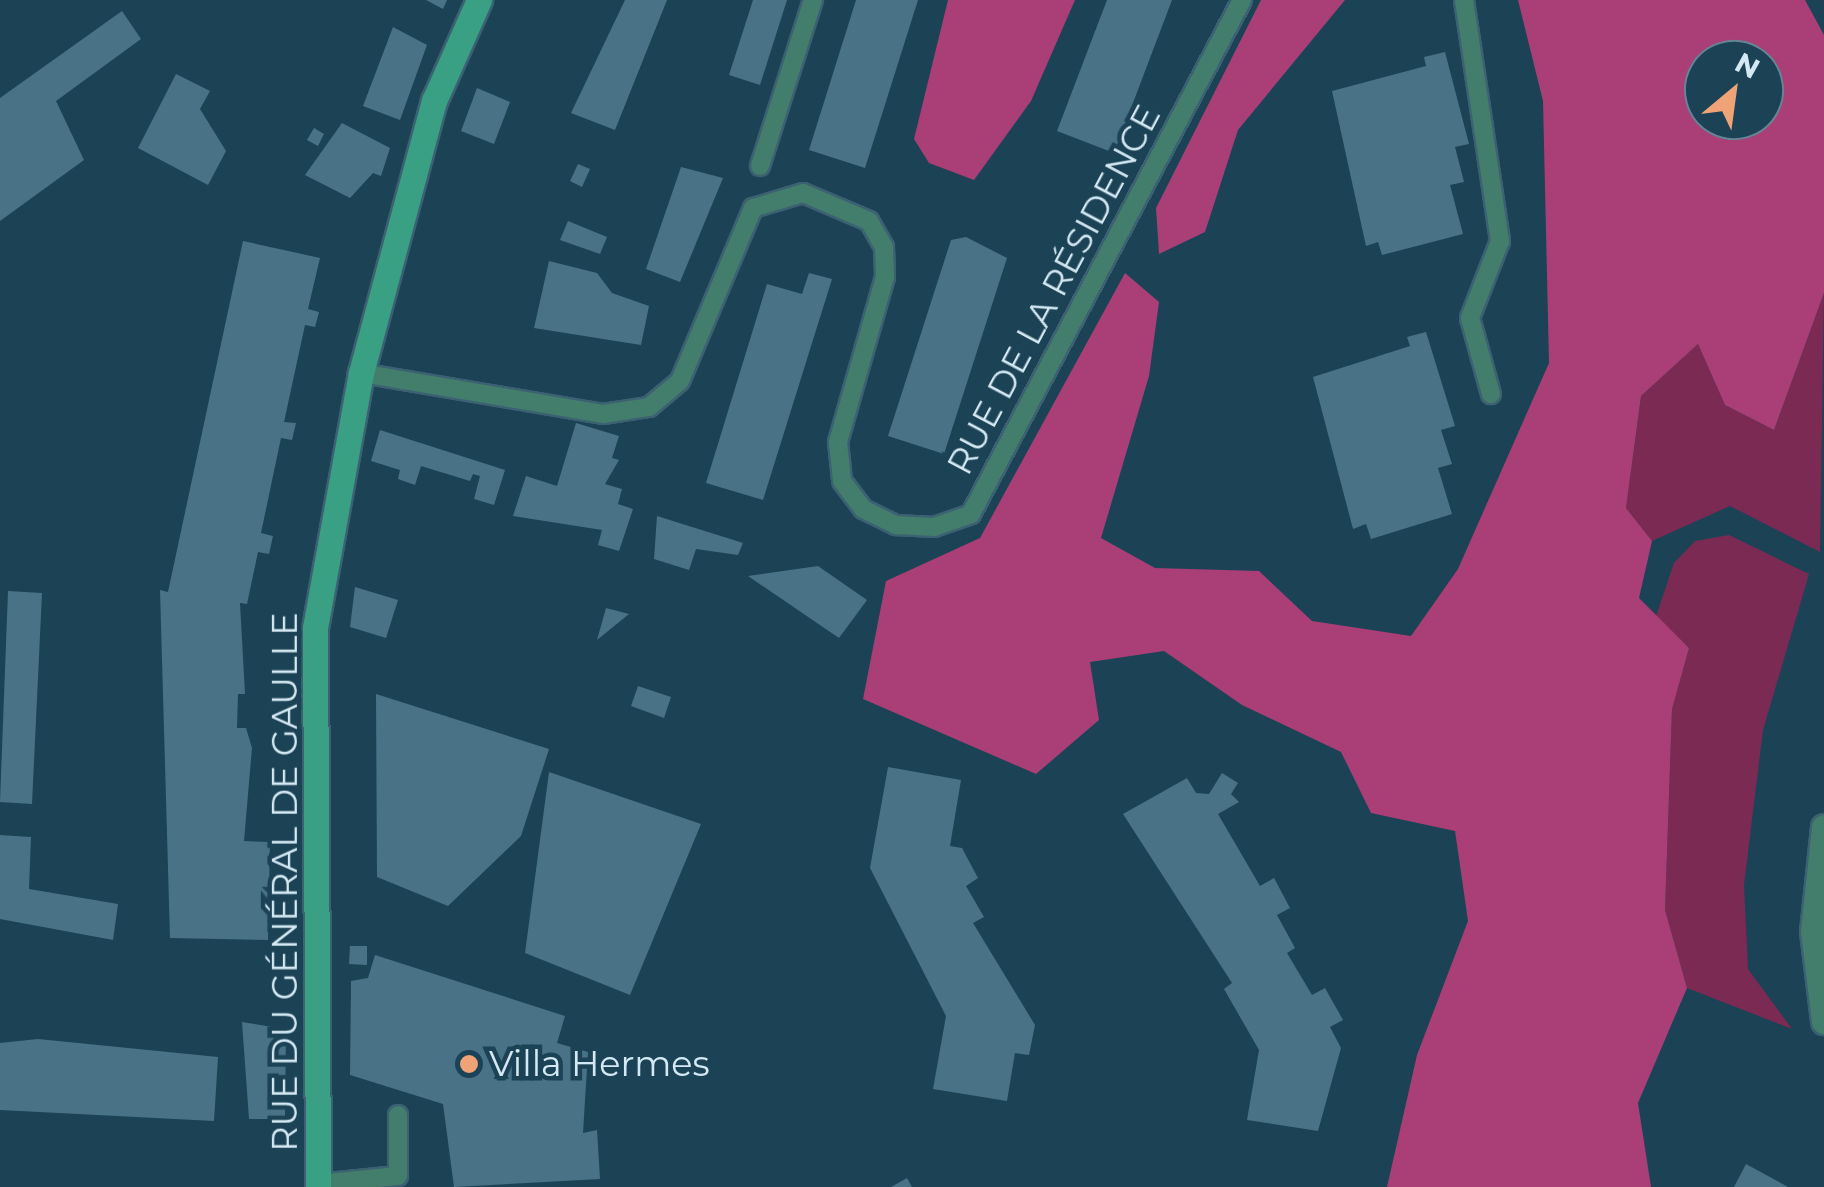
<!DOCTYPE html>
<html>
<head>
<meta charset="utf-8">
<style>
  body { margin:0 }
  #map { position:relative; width:1824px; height:1187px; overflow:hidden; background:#1b4355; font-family:Montserrat,sans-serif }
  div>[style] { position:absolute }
  .green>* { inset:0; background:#7a2a53 }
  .forest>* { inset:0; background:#aa3e76 }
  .building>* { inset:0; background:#4a7286 }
  .roads { filter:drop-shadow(2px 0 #3c6172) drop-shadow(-2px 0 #3c6172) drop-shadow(0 2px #3c6172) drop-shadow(0 -2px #3c6172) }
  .service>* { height:18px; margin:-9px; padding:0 9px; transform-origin:9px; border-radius:9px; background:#437d6b }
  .minor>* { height:25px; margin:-12.5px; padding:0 12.5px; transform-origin:12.5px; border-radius:12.5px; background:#437d6b }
  .secondary>* { height:25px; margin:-12.5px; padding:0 12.5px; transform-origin:12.5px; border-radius:12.5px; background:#39a084 }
  .dots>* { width:28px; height:28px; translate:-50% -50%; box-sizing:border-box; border:5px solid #1b4355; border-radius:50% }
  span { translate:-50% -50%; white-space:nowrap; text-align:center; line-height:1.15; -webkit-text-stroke:9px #1b4355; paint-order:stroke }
  .street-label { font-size:35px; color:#d4e9f4 }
  .poi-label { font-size:35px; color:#d4e9f4 }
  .left { translate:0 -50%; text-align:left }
  .north { position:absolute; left:1684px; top:40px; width:100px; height:100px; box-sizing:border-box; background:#1b4355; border:2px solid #658595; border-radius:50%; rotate:29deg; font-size:28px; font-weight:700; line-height:40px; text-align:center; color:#d4e9f4 }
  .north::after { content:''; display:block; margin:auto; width:35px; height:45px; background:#efa376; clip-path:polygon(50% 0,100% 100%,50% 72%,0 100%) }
</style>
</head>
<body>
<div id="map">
  <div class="green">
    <div style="clip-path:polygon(1824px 293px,1820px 552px,1730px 506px,1652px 541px,1626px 508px,1641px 396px,1698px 344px,1725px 405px,1774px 430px)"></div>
    <div style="clip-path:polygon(1729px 535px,1809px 574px,1763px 730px,1744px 885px,1748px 969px,1792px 1029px,1687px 988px,1665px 910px,1672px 708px,1689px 648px,1656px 616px,1674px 563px,1695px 541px)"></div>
  </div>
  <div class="forest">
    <div style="clip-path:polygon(948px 0,1075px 0,1031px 101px,974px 180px,929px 163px,914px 139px)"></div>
    <div style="clip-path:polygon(1261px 0,1345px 0,1238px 130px,1205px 232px,1159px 254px,1156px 208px)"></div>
    <div style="clip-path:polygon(evenodd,1518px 0,1805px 0,1824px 35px,1824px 293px,1774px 430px,1725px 405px,1698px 344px,1641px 396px,1626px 508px,1652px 541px,1639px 598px,1689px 648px,1672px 709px,1665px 910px,1687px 988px,1638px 1103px,1651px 1187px,1387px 1187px,1417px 1055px,1468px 921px,1455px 831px,1371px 813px,1341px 752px,1242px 705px,1164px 651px,1090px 662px,1099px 720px,1036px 774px,863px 699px,886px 581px,980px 538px,1125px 273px,1159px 302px,1149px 376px,1101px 538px,1155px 568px,1259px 571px,1312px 621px,1411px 636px,1458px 569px,1549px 363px,1543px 101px,1518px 0,1704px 60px,1764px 60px,1764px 120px,1704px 120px,1704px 60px)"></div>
  </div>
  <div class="building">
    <div style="clip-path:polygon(426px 0,447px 0,443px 9px)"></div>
    <div style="clip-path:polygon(625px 0,667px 0,615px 130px,571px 113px)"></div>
    <div style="clip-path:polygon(753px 0,787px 0,760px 85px,729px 75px)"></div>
    <div style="clip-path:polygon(856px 0,918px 0,865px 168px,809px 150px)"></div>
    <div style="clip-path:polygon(1107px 0,1172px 0,1114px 153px,1057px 131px)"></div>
    <div style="clip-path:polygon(122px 11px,141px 39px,56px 101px,84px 160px,0 221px,0 98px)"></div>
    <div style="clip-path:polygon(393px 27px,427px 45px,400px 120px,363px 106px)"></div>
    <div style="clip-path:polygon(1445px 52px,1469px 144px,1455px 147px,1464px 182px,1450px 185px,1463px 234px,1382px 255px,1378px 242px,1366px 246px,1332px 91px,1426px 66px,1424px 57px)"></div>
    <div style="clip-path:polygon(176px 74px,210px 91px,200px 109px,226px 151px,208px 185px,138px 148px)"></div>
    <div style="clip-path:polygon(477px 88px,510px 102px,494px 144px,461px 131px)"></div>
    <div style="clip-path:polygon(342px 123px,390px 148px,381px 176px,373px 173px,350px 198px,305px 175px)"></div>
    <div style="clip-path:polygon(314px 128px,324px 134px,318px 146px,307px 140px)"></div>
    <div style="clip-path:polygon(578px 164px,590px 169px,582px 187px,570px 181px)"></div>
    <div style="clip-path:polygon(681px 167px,723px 178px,680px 282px,646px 269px)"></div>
    <div style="clip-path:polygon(568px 221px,607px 237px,600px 254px,560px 240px)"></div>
    <div style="clip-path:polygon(966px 237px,1007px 258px,944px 454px,888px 436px,951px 240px)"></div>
    <div style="clip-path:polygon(243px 241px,320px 258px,308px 309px,319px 312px,315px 327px,305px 325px,284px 422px,296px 423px,292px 440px,281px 438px,261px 533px,273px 536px,269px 554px,258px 552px,247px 604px,240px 603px,245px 694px,238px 694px,237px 728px,246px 728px,252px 748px,244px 841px,270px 842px,268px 940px,170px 938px,160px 590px,168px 592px)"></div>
    <div style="clip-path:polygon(549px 261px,597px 273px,612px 293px,649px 306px,641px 345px,534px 328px)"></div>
    <div style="clip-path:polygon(809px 273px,832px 279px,763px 500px,706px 483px,767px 284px,802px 294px)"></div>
    <div style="clip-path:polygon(1426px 332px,1455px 426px,1441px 430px,1452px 464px,1438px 468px,1452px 514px,1371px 539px,1366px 524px,1353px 529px,1313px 377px,1410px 346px,1407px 337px)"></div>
    <div style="clip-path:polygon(576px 423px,619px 436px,612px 458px,619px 460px,605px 484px,622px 489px,618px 504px,633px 509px,619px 551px,598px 545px,602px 530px,513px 516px,526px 476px,557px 486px)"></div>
    <div style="clip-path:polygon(380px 430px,505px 470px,494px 505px,474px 499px,480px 476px,473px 474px,470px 481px,421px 466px,415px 485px,398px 479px,400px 470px,371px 461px)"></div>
    <div style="clip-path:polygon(657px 516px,743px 543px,738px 555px,696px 549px,689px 570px,654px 559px)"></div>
    <div style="clip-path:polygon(818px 566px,867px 600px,839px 638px,748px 576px)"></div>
    <div style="clip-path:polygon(355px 587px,398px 600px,386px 638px,350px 627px)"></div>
    <div style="clip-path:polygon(8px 591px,42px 593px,32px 804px,0 802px)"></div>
    <div style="clip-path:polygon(606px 608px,629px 614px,597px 640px)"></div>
    <div style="clip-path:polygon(638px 686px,671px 697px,664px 718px,631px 706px)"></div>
    <div style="clip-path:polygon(376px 694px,549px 749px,521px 836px,448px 906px,377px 877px)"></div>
    <div style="clip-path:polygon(888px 767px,961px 780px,950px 846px,962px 848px,978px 878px,966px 886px,984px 917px,973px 923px,1035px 1025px,1029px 1055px,1015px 1053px,1007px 1101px,933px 1089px,946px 1016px,870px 868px)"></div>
    <div style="clip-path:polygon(549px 772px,701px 824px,630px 995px,525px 953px)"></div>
    <div style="clip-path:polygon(1222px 773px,1238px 783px,1231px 794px,1239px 802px,1218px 814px,1260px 886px,1274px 878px,1290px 908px,1277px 915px,1295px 948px,1287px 953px,1312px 995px,1325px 988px,1343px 1020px,1330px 1027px,1341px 1048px,1318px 1131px,1247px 1120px,1259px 1050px,1224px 989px,1232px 983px,1123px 814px,1187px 778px,1196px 793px,1209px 794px)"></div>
    <div style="clip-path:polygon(0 835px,31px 837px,29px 889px,118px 904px,113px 940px,0 919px)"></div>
    <div style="clip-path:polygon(350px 946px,367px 946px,367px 965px,349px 964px)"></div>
    <div style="clip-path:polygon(375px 955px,565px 1016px,557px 1043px,588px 1052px,583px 1133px,597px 1130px,600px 1179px,454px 1187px,443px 1104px,350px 1075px,351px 981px,368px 978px)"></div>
    <div style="clip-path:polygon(242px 1022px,286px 1029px,285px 1119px,249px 1119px)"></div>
    <div style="clip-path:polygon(38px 1039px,218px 1057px,214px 1121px,0 1110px,0 1043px)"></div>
    <div style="clip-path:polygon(1746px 1164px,1788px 1187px,1734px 1187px)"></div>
    <div style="clip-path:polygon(907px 1178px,912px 1187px,891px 1187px)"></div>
  </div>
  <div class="roads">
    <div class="service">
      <div style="left:1464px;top:0;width:244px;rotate:81.5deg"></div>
      <div style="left:1500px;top:241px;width:83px;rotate:111.3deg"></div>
      <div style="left:1470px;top:318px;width:79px;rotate:74.6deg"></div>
      <div style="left:760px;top:166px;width:174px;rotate:-72.3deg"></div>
      <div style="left:361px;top:373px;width:245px;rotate:9.6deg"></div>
      <div style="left:603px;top:414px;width:47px;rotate:-8.7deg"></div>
      <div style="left:649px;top:407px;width:40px;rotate:-40deg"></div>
      <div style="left:680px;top:381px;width:188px;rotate:-67.1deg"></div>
      <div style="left:753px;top:208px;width:52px;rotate:-16.7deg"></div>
      <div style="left:803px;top:193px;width:72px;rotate:23deg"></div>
      <div style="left:869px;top:221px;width:30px;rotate:60deg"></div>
      <div style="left:884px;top:247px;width:30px;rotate:88deg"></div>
      <div style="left:885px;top:277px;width:172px;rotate:105.9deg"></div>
      <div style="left:838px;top:442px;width:39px;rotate:84deg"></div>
      <div style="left:842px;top:481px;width:35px;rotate:53deg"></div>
      <div style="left:863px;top:509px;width:37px;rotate:26deg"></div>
      <div style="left:896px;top:525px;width:38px;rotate:3deg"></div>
      <div style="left:934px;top:527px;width:39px;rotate:-19deg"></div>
      <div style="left:971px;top:514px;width:581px;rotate:-62.2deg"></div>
      <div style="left:318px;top:1184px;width:80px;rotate:-5.7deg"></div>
      <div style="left:398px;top:1176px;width:61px;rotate:-90deg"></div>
    </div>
    <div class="minor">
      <div style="left:1824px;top:827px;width:105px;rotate:96deg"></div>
      <div style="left:1813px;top:931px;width:91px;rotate:83deg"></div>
    </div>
    <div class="secondary">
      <div style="left:318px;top:1187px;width:559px;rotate:-90.31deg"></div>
      <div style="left:315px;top:628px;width:259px;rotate:-79.8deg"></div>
      <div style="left:361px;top:373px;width:282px;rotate:-75deg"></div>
      <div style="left:434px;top:101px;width:111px;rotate:-66deg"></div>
    </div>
  </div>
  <div class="dots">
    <div style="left:469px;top:1064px;background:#efa376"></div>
  </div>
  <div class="street-label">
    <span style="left:1054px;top:290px;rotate:-62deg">RUE DE LA RÉSIDENCE</span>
    <span style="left:285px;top:882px;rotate:-90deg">RUE DU GÉNÉRAL DE GAULLE</span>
  </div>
  <div class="poi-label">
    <span class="left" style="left:489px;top:1064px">Villa Hermes</span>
  </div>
  <div class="north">N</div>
</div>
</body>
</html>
